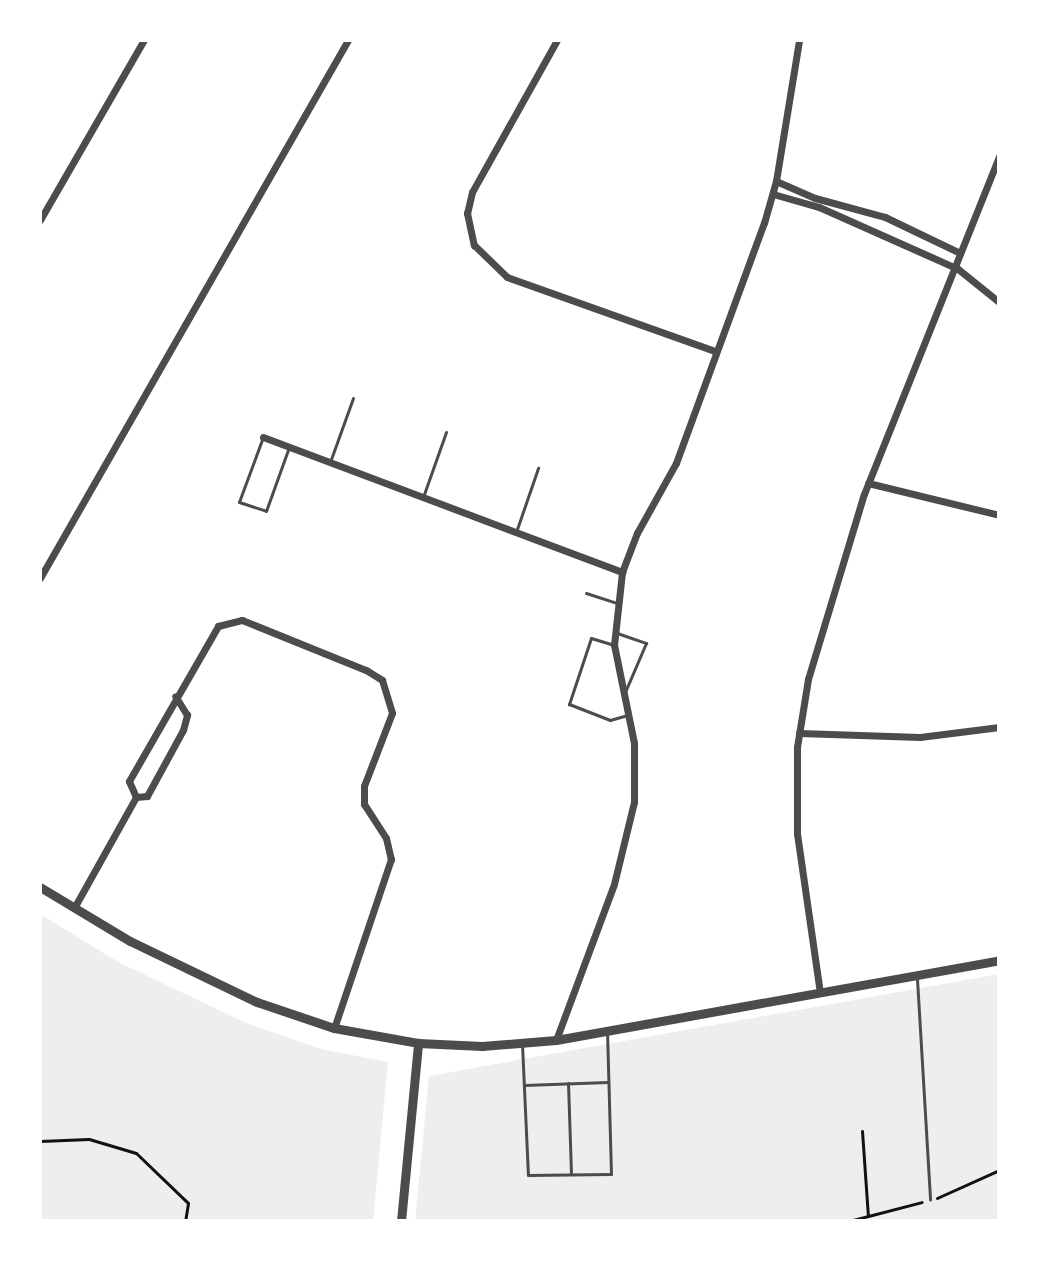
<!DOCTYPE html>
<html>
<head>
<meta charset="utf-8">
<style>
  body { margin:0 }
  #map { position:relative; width:1039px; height:1261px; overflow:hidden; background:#fff; font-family:Figtree,sans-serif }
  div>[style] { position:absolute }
  .green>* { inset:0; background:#eee }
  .path>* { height:3px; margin:-1.5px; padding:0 1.5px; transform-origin:1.5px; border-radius:1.5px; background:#111 }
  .service>* { height:3px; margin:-1.5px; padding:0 1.5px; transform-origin:1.5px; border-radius:1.5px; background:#4c4c4c }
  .minor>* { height:7px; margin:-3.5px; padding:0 3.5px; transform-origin:3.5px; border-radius:3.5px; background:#4c4c4c }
  .tertiary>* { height:9px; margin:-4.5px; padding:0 4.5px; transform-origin:4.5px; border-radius:4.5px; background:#4c4c4c }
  span { translate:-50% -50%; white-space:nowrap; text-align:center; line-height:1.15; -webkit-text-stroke:8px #fff; paint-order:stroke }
  .frame { position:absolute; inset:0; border:42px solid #fff; pointer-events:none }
</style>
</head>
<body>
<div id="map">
  <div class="green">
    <div style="clip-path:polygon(40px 914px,120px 963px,246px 1023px,321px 1049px,388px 1062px,373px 1221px,40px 1221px)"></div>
    <div style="clip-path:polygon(999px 974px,999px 1221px,415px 1221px,429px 1076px)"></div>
  </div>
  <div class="path">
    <div style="left:862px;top:1131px;width:85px;rotate:86deg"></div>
    <div style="left:40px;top:1141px;width:49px;rotate:-2.3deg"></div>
    <div style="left:89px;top:1139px;width:49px;rotate:16.6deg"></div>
    <div style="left:136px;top:1153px;width:72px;rotate:43.9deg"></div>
    <div style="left:188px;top:1203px;width:18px;rotate:99deg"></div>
    <div style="left:937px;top:1198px;width:68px;rotate:-24.3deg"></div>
    <div style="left:849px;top:1221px;width:75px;rotate:-14.6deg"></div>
  </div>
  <div class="service">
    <div style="left:263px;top:437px;width:69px;rotate:110.3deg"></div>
    <div style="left:239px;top:502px;width:28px;rotate:18deg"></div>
    <div style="left:266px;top:511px;width:65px;rotate:-70.2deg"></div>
    <div style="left:330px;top:462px;width:68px;rotate:-70.2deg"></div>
    <div style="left:423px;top:497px;width:69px;rotate:-70.5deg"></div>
    <div style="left:516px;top:532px;width:68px;rotate:-71deg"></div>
    <div style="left:586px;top:593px;width:32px;rotate:18deg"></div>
    <div style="left:617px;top:633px;width:31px;rotate:19deg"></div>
    <div style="left:646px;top:643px;width:53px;rotate:113.2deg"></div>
    <div style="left:614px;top:645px;width:24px;rotate:-163deg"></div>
    <div style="left:591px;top:638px;width:70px;rotate:108.4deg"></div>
    <div style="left:569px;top:704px;width:44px;rotate:21.3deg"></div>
    <div style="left:610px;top:720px;width:19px;rotate:-16deg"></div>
    <div style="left:917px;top:979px;width:221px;rotate:86.6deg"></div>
    <div style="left:522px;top:1044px;width:131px;rotate:87.4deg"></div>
    <div style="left:528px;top:1175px;width:83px;rotate:-0.7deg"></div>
    <div style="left:611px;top:1174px;width:141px;rotate:-91.6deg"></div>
    <div style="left:568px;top:1083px;width:91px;rotate:88.1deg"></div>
    <div style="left:524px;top:1085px;width:84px;rotate:-2deg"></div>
  </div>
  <div class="minor">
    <div style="left:557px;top:40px;width:174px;rotate:119.2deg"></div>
    <div style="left:472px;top:192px;width:22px;rotate:103deg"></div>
    <div style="left:467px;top:213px;width:33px;rotate:78deg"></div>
    <div style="left:474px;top:245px;width:46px;rotate:44.1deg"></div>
    <div style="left:507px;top:277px;width:221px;rotate:19.6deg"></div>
    <div style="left:776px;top:181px;width:43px;rotate:23.6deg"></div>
    <div style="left:815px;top:198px;width:73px;rotate:15.2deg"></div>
    <div style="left:885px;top:217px;width:83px;rotate:25.6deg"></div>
    <div style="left:773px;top:194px;width:48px;rotate:15.8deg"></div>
    <div style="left:819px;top:207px;width:152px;rotate:24deg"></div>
    <div style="left:958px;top:269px;width:53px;rotate:38.8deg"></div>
    <div style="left:40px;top:220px;width:208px;rotate:-60deg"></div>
    <div style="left:263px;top:437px;width:384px;rotate:20.6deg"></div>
    <div style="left:868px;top:483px;width:135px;rotate:13.7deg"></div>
    <div style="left:40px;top:578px;width:620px;rotate:-60.21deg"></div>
    <div style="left:799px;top:733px;width:121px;rotate:1.9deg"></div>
    <div style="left:920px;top:737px;width:80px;rotate:-7.2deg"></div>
    <div style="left:136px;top:797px;width:11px;rotate:-5deg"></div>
    <div style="left:147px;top:796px;width:75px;rotate:-61.4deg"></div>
    <div style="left:183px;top:730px;width:16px;rotate:-75deg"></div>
    <div style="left:187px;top:715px;width:22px;rotate:-122deg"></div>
    <div style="left:74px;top:908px;width:127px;rotate:-60.8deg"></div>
    <div style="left:136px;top:797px;width:17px;rotate:-114deg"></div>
    <div style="left:129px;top:781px;width:179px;rotate:-60.1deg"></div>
    <div style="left:218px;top:626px;width:25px;rotate:-14deg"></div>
    <div style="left:242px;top:620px;width:134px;rotate:22deg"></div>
    <div style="left:366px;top:670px;width:19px;rotate:32deg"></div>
    <div style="left:382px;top:680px;width:34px;rotate:73deg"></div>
    <div style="left:392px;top:713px;width:78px;rotate:111deg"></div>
    <div style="left:364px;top:786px;width:18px;rotate:90deg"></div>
    <div style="left:364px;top:804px;width:40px;rotate:57.1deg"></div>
    <div style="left:386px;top:838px;width:22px;rotate:77deg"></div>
    <div style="left:391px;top:859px;width:178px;rotate:108.6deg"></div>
    <div style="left:820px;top:993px;width:161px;rotate:-98.2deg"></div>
    <div style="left:797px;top:834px;width:87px;rotate:-90deg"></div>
    <div style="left:797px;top:747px;width:69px;rotate:-80.8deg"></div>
    <div style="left:808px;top:679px;width:193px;rotate:-73.2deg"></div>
    <div style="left:864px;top:494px;width:364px;rotate:-68.2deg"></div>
    <div style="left:556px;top:1040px;width:166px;rotate:-69.6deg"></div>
    <div style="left:614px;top:884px;width:84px;rotate:-76.3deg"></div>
    <div style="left:634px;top:802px;width:59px;rotate:-90deg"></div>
    <div style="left:634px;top:743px;width:100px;rotate:-101.5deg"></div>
    <div style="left:614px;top:645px;width:73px;rotate:-83.7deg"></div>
    <div style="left:622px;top:572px;width:42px;rotate:-69deg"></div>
    <div style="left:637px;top:533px;width:80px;rotate:-60.9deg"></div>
    <div style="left:676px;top:463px;width:256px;rotate:-69.9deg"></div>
    <div style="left:764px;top:223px;width:44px;rotate:-74.1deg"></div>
    <div style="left:776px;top:181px;width:143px;rotate:-80.7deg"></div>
  </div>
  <div class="tertiary">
    <div style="left:40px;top:887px;width:105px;rotate:31deg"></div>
    <div style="left:130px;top:941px;width:141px;rotate:25.7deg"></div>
    <div style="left:257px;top:1002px;width:81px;rotate:18.7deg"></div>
    <div style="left:334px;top:1028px;width:85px;rotate:10.1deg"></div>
    <div style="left:418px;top:1043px;width:64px;rotate:2.7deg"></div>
    <div style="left:482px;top:1046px;width:74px;rotate:-4.6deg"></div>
    <div style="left:556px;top:1040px;width:450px;rotate:-10.2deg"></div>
    <div style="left:401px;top:1221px;width:179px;rotate:-84.5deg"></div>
  </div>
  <div class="frame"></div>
</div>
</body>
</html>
